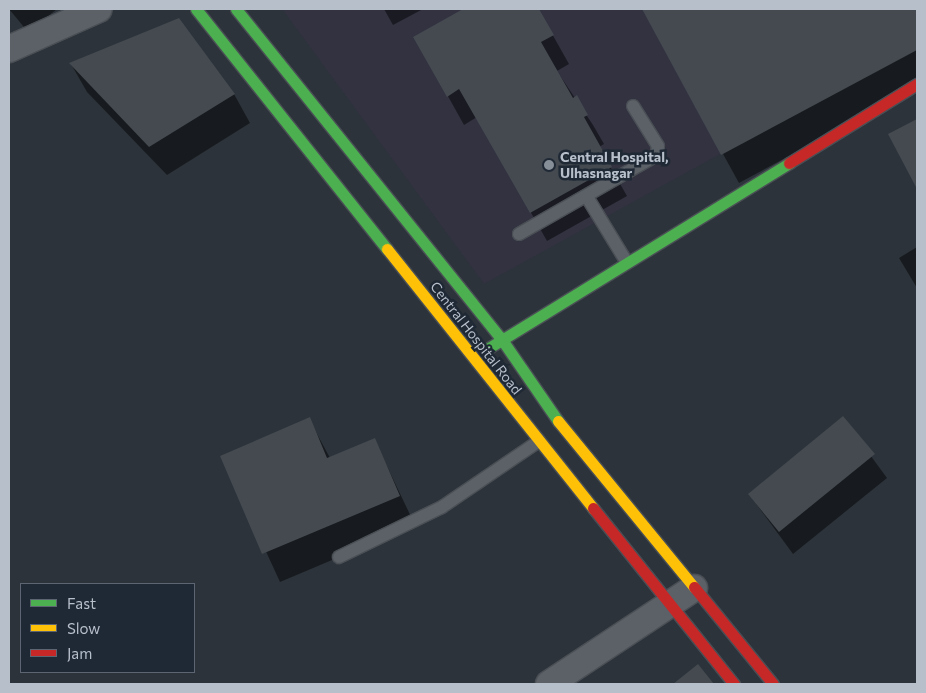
<!DOCTYPE html>
<html>
<head>
<meta charset="utf-8">
<style>
  body { margin:0 }
  #map { position:relative; width:926px; height:693px; overflow:hidden; background:#2c333a; font-family:Commissioner,sans-serif }
  div>[style] { position:absolute }
  .medical>* { inset:0; background:#323240 }
  .shadow>* { inset:0; background:#0007 }
  .building>* { inset:0; background:#444a50 }
  .roads { filter:drop-shadow(1px 0 #4a4f55) drop-shadow(-1px 0 #4a4f55) drop-shadow(0 1px #4a4f55) drop-shadow(0 -1px #4a4f55) }
  .lane>* { height:12px; margin:-6px; padding:0 6px; transform-origin:6px; border-radius:6px; background:#5c6168 }
  .street>* { height:26px; margin:-13px; padding:0 13px; transform-origin:13px; border-radius:13px; background:#5c6168 }
  .fast>* { height:11px; margin:-5.5px; padding:0 5.5px; transform-origin:5.5px; border-radius:5.5px; background:#4caf50 }
  .slow>* { height:11px; margin:-5.5px; padding:0 5.5px; transform-origin:5.5px; border-radius:5.5px; background:#ffc107 }
  .jam>* { height:11px; margin:-5.5px; padding:0 5.5px; transform-origin:5.5px; border-radius:5.5px; background:#c62828 }
  .dots>* { width:14px; height:14px; translate:-50% -50%; box-sizing:border-box; border:2px solid #1f2935; border-radius:50% }
  span { translate:-50% -50%; white-space:nowrap; text-align:center; line-height:1.15; -webkit-text-stroke:5px #1f2935; paint-order:stroke }
  .poi-label { font-size:14px; color:#b7bfcb; font-weight:700 }
  .left { translate:0 -50%; text-align:left }
  .street-label { font-size:14px; color:#b7bfcb }
  .frame { position:absolute; inset:0; border:10px solid #b7bfcb; pointer-events:none }
  .legend { position:absolute; left:20px; top:583px; width:175px; height:90px; box-sizing:border-box; background:#1f2935; border:1px solid #5c6571; margin:0; padding:6px 9px; list-style:none; font-size:15px; color:#b7bfcb }
  .legend li { display:flex; align-items:center; gap:10px; height:25px }
  .legend b { width:25px; border:1px solid #5c6571 }
</style>
</head>
<body>
<div id="map">
  <div class="medical">
    <div style="clip-path:polygon(282px 9px,917px 9px,917px 46px,484px 284px)"></div>
  </div>
  <div class="shadow">
    <div style="clip-path:polygon(9px 9px,57px 9px,28px 32px)"></div>
    <div style="clip-path:polygon(384px 9px,423px 9px,393px 25px)"></div>
    <div style="clip-path:polygon(466px 9px,538px 9px,569px 64px,557px 71px,593px 125px,604px 144px,599px 147px,627px 196px,547px 241px,477px 117px,464px 125px,415px 37px)"></div>
    <div style="clip-path:polygon(643px 9px,917px 9px,917px 87px,739px 183px)"></div>
    <div style="clip-path:polygon(71px 64px,234px 94px,250px 123px,167px 175px,87px 92px)"></div>
    <div style="clip-path:polygon(917px 121px,917px 186px,890px 135px)"></div>
    <div style="clip-path:polygon(917px 247px,917px 288px,899px 258px)"></div>
    <div style="clip-path:polygon(843px 418px,887px 478px,793px 554px,749px 494px)"></div>
    <div style="clip-path:polygon(309px 419px,330px 458px,374px 439px,415px 525px,280px 582px,222px 456px)"></div>
  </div>
  <div class="building">
    <div style="clip-path:polygon(463px 9px,539px 9px,554px 35px,541px 42px,573px 98px,577px 95px,588px 115px,584px 117px,612px 167px,530px 213px,459px 89px,447px 97px,413px 37px)"></div>
    <div style="clip-path:polygon(642px 9px,917px 9px,917px 50px,721px 155px)"></div>
    <div style="clip-path:polygon(179px 18px,235px 94px,149px 147px,69px 63px)"></div>
    <div style="clip-path:polygon(917px 119px,917px 189px,888px 134px)"></div>
    <div style="clip-path:polygon(843px 416px,875px 454px,779px 532px,748px 494px)"></div>
    <div style="clip-path:polygon(310px 417px,327px 458px,375px 438px,400px 496px,262px 554px,220px 456px)"></div>
    <div style="clip-path:polygon(698px 664px,714px 684px,673px 684px)"></div>
  </div>
  <div class="roads">
    <div class="lane">
      <div style="left:587px;top:197px;width:75px;rotate:58.6deg"></div>
      <div style="left:519px;top:234px;width:159px;rotate:-29.8deg"></div>
      <div style="left:657px;top:155px;width:9px;rotate:-84deg"></div>
      <div style="left:658px;top:146px;width:47px;rotate:-122deg"></div>
      <div style="left:339px;top:557px;width:114px;rotate:-25.9deg"></div>
      <div style="left:442px;top:507px;width:117px;rotate:-34.2deg"></div>
    </div>
    <div class="street">
      <div style="left:9px;top:49px;width:98px;rotate:-24deg"></div>
      <div style="left:549px;top:684px;width:174px;rotate:-33.5deg"></div>
    </div>
    <div class="fast">
      <div style="left:196px;top:9px;width:307px;rotate:51.5deg"></div>
      <div style="left:236px;top:9px;width:421px;rotate:51.2deg"></div>
      <div style="left:500px;top:337px;width:102px;rotate:55.4deg"></div>
      <div style="left:487px;top:349px;width:355px;rotate:-31.6deg"></div>
    </div>
    <div class="slow">
      <div style="left:387px;top:249px;width:331px;rotate:51.5deg"></div>
      <div style="left:558px;top:421px;width:215px;rotate:50.7deg"></div>
    </div>
    <div class="jam">
      <div style="left:789px;top:163px;width:150px;rotate:-31.7deg"></div>
      <div style="left:593px;top:508px;width:226px;rotate:51.3deg"></div>
      <div style="left:694px;top:587px;width:125px;rotate:50.8deg"></div>
    </div>
  </div>
  <div class="dots">
    <div style="left:549px;top:165px;background:#868e98"></div>
  </div>
  <div class="poi-label">
    <span class="left" style="left:560px;top:165px">Central Hospital,<br>Ulhasnagar</span>
  </div>
  <div class="street-label">
    <span style="left:476px;top:338px;rotate:52deg">Central Hospital Road</span>
  </div>
  <div class="frame"></div>
  <ul class="legend">
  <li><b style="height:6px;background:#4caf50"></b>Fast</li>
  <li><b style="height:6px;background:#ffc107"></b>Slow</li>
  <li><b style="height:6px;background:#c62828"></b>Jam</li>
  </ul>
</div>
</body>
</html>
